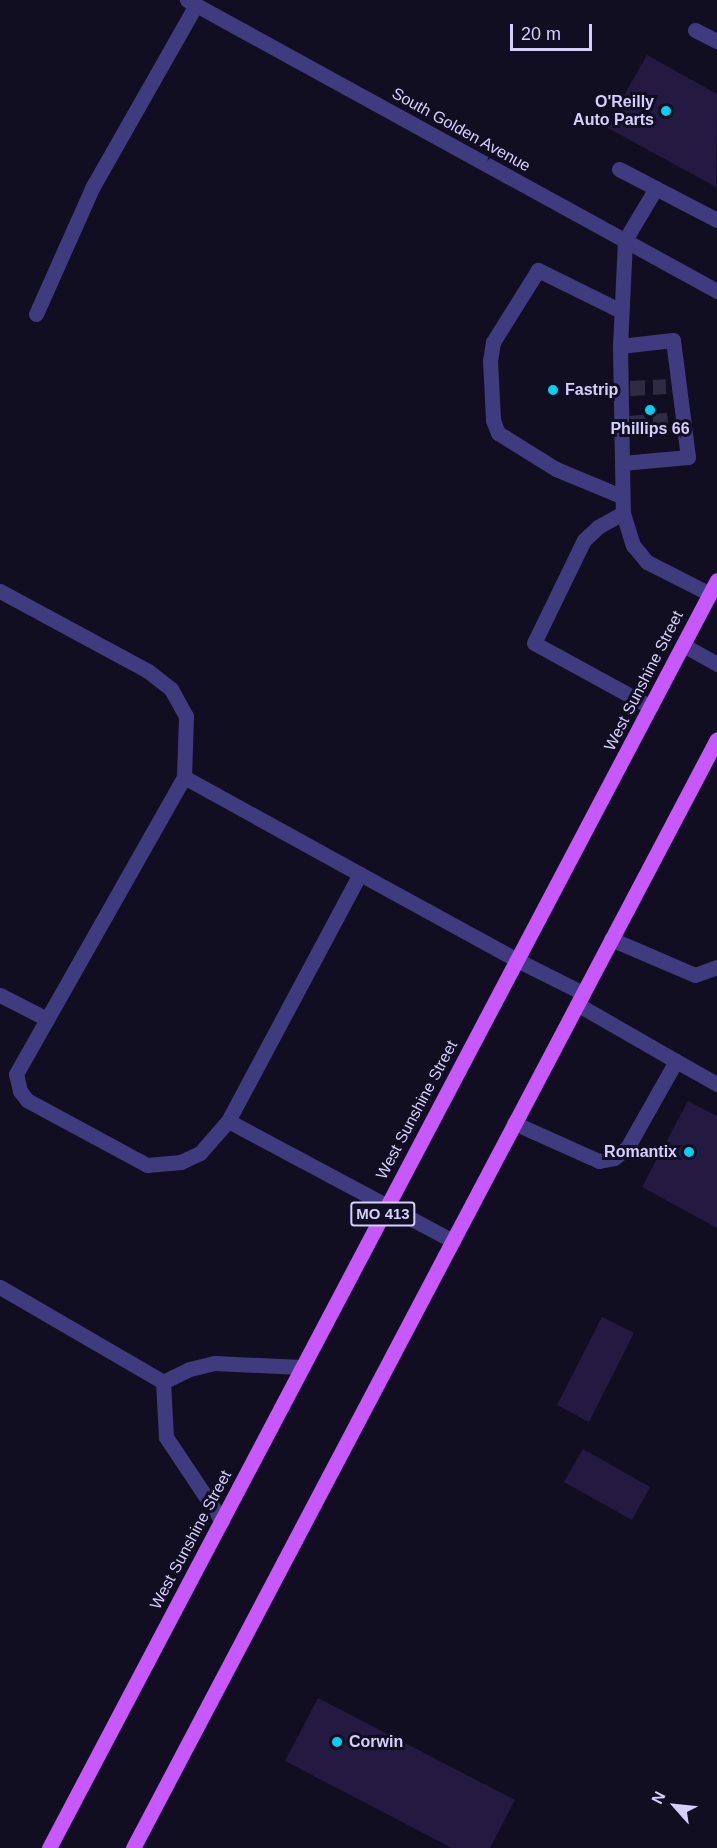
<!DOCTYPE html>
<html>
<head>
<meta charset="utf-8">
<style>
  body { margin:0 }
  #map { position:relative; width:717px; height:1848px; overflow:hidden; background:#120e21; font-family:Helvetica,sans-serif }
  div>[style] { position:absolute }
  .building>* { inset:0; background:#241a41 }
  .minor-tunnel>* { height:15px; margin-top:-7.5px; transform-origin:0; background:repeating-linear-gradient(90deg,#2f2b42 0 15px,transparent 0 23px) }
  .minor>* { height:15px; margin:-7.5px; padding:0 7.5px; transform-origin:7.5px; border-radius:7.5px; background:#403a7f }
  .major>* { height:15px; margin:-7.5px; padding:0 7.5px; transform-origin:7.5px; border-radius:7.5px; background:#c758fb }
  .dots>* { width:16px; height:16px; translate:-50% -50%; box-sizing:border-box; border:3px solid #120e21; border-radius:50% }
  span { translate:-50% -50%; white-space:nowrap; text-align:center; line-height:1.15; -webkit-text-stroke:6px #120e21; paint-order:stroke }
  .shield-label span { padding:2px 4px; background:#120e21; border:2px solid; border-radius:4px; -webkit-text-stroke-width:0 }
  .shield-label { font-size:15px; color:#d6cffe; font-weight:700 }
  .poi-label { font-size:16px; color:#d6cffe; font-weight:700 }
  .right { translate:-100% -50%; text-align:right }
  .left { translate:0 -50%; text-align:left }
  .street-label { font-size:16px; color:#d6cffe }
  .north { position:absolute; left:645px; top:1776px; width:60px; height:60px; -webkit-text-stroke:4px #120e21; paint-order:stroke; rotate:297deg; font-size:16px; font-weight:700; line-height:24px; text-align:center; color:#d6cffe }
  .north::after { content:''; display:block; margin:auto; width:21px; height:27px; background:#d6cffe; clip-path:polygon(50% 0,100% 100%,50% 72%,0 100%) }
  .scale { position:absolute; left:510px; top:24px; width:82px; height:27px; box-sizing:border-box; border:3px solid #d6cffe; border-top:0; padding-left:8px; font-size:18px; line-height:21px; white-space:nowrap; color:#d6cffe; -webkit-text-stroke:4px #120e21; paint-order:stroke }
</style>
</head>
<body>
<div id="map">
  <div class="building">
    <div style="clip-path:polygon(647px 55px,717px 94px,716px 187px,606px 127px)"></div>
    <div style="clip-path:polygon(688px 1101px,717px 1116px,717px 1228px,642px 1187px)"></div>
    <div style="clip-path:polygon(602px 1317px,634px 1333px,589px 1422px,557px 1405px)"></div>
    <div style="clip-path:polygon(583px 1449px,650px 1487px,632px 1520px,564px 1482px)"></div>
    <div style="clip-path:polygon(318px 1698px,515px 1800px,490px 1848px,452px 1848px,285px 1761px)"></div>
  </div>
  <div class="minor-tunnel">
    <div style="left:630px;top:388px;width:36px;rotate:-3deg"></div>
    <div style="left:630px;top:423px;width:38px;rotate:-5deg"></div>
  </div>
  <div class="minor">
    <div style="left:187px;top:0;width:605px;rotate:28.77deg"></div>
    <div style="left:695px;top:30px;width:25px;rotate:27deg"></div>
    <div style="left:619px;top:169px;width:110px;rotate:27.5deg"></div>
    <div style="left:656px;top:188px;width:61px;rotate:120.8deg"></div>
    <div style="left:625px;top:240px;width:106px;rotate:92.7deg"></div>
    <div style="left:620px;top:346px;width:167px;rotate:89deg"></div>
    <div style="left:623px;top:513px;width:34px;rotate:73deg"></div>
    <div style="left:633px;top:545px;width:22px;rotate:51deg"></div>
    <div style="left:647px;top:562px;width:71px;rotate:26.9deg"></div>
    <div style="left:621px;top:311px;width:93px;rotate:-153.7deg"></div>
    <div style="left:538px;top:270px;width:85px;rotate:122deg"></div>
    <div style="left:493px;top:342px;width:18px;rotate:99deg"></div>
    <div style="left:490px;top:360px;width:60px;rotate:87.1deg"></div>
    <div style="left:493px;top:420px;width:14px;rotate:69deg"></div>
    <div style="left:498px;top:433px;width:68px;rotate:31.8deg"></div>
    <div style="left:556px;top:469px;width:70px;rotate:22.6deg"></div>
    <div style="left:36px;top:314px;width:138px;rotate:-66deg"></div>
    <div style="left:92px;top:188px;width:210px;rotate:-60.4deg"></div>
    <div style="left:620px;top:346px;width:53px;rotate:-6.5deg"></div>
    <div style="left:673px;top:340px;width:118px;rotate:82.7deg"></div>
    <div style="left:688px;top:457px;width:66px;rotate:174.8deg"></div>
    <div style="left:623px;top:513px;width:29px;rotate:151deg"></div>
    <div style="left:598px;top:527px;width:19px;rotate:137deg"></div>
    <div style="left:584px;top:540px;width:114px;rotate:115.9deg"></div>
    <div style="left:534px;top:643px;width:133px;rotate:28.7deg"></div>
    <div style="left:0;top:591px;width:168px;rotate:28.4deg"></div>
    <div style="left:148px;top:671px;width:29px;rotate:38deg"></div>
    <div style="left:171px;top:689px;width:31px;rotate:61deg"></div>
    <div style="left:186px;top:716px;width:61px;rotate:91.9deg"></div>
    <div style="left:683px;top:645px;width:39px;rotate:29deg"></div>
    <div style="left:611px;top:939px;width:91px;rotate:23.2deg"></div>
    <div style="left:695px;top:975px;width:23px;rotate:-20deg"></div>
    <div style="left:0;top:995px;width:53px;rotate:27.1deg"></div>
    <div style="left:676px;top:1061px;width:47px;rotate:29.3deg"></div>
    <div style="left:228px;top:1121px;width:43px;rotate:131.2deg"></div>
    <div style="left:200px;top:1153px;width:21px;rotate:155deg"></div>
    <div style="left:181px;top:1162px;width:34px;rotate:175deg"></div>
    <div style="left:147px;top:1165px;width:136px;rotate:-151.6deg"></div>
    <div style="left:27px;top:1100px;width:11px;rotate:-128deg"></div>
    <div style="left:20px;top:1091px;width:17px;rotate:-103deg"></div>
    <div style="left:16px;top:1074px;width:341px;rotate:-60.5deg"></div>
    <div style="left:184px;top:777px;width:201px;rotate:28.9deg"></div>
    <div style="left:514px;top:1123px;width:93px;rotate:24.1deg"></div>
    <div style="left:599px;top:1161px;width:15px;rotate:-11deg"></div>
    <div style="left:614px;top:1158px;width:16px;rotate:-38deg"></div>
    <div style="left:627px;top:1148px;width:100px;rotate:-60.6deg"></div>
    <div style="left:676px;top:1061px;width:114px;rotate:-150.1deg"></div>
    <div style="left:453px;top:1241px;width:255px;rotate:-151.9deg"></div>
    <div style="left:228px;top:1121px;width:280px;rotate:-61.9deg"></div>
    <div style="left:360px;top:874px;width:179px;rotate:28.7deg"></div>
    <div style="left:517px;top:960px;width:74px;rotate:26.6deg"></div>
    <div style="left:0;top:1287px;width:189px;rotate:30.2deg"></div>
    <div style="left:222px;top:1521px;width:101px;rotate:-123.7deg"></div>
    <div style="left:166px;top:1437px;width:55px;rotate:-93.1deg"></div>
    <div style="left:163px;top:1382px;width:30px;rotate:-26deg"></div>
    <div style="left:190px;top:1369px;width:25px;rotate:-14deg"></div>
    <div style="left:214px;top:1363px;width:88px;rotate:2.6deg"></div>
  </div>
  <div class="major">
    <div style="left:49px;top:1848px;width:1433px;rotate:-62.22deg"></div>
    <div style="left:133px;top:1848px;width:1253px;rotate:-62.23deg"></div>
  </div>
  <div class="dots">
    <div style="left:666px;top:111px;background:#05cff3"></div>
    <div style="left:553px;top:390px;background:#05cff3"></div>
    <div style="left:650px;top:410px;background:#05cff3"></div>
    <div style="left:689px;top:1152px;background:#05cff3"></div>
    <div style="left:337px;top:1742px;background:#05cff3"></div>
  </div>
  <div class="shield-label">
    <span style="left:383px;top:1214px">MO 413</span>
  </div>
  <div class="poi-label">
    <span class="right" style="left:654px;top:111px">O'Reilly<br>Auto Parts</span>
    <span class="left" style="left:565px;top:390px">Fastrip</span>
    <span style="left:650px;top:429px">Phillips 66</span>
    <span class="right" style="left:677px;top:1152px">Romantix</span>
    <span class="left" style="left:349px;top:1742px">Corwin</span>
  </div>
  <div class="street-label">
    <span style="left:461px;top:130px;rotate:29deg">South Golden Avenue</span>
    <span style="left:644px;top:681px;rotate:-63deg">West Sunshine Street</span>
    <span style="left:417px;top:1110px;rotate:-62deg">West Sunshine Street</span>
    <span style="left:191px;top:1540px;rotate:-62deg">West Sunshine Street</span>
  </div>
  <div class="north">N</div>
  <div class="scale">20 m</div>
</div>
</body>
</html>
